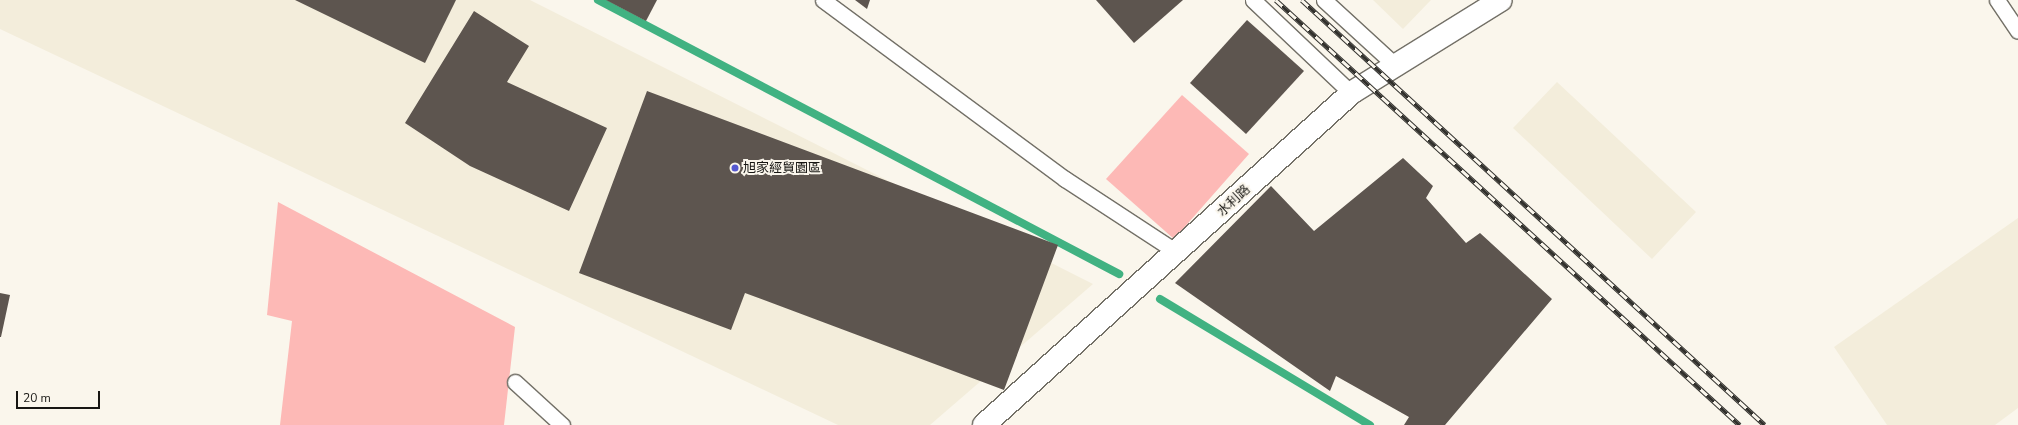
<!DOCTYPE html>
<html>
<head>
<meta charset="utf-8">
<style>
  body { margin:0 }
  #map { position:relative; width:2018px; height:425px; overflow:hidden; background:#faf6ec; font-family:"Nunito Sans","Noto Sans TC",sans-serif }
  div>[style] { position:absolute }
  .built>* { inset:0; background:#f3eddb }
  .green>* { inset:0; background:#fdb9b6 }
  .stream>* { height:8px; margin:-4px; padding:0 4px; transform-origin:4px; border-radius:4px; background:#41b282 }
  .building>* { inset:0; background:#5d554f }
  .roads { filter:drop-shadow(1px 0 #737067) drop-shadow(-1px 0 #737067) drop-shadow(0 1px #737067) drop-shadow(0 -1px #737067) }
  .service>* { height:15px; margin:-7.5px; padding:0 7.5px; transform-origin:7.5px; border-radius:7.5px; background:#fff }
  .minor>* { height:22px; margin:-11px; padding:0 11px; transform-origin:11px; border-radius:11px; background:#fff }
  .rail>* { height:4.5px; margin-top:-2.25px; transform-origin:0; background:repeating-linear-gradient(90deg,#faf6ec 0 9px,#31302c 0 18px); box-sizing:border-box; border-block:1px solid #31302c }
  .dots>* { width:11px; height:11px; translate:-50% -50%; box-sizing:border-box; border:2px solid #faf6ec; border-radius:50% }
  span { translate:-50% -50%; white-space:nowrap; text-align:center; line-height:1.15; -webkit-text-stroke:4px #faf6ec; paint-order:stroke }
  .poi-label { font-size:13px; color:#171613 }
  .left { translate:0 -50%; text-align:left }
  .street-label { font-size:13px; color:#171613 }
  .scale { position:absolute; left:16px; top:391px; width:84px; height:18px; box-sizing:border-box; border:2px solid #171613; border-top:0; padding-left:5px; font-size:12px; line-height:14px; white-space:nowrap; color:#171613; -webkit-text-stroke:3px #faf6ec; paint-order:stroke }
</style>
</head>
<body>
<div id="map">
  <div class="built">
    <div style="clip-path:polygon(0 0,530px 0,1093px 284px,930px 425px,838px 425px,0 29px)"></div>
    <div style="clip-path:polygon(1373px 0,1431px 0,1403px 29px)"></div>
    <div style="clip-path:polygon(1557px 82px,1696px 212px,1652px 259px,1513px 128px)"></div>
    <div style="clip-path:polygon(2018px 218px,2018px 408px,1995px 425px,1887px 425px,1834px 347px)"></div>
  </div>
  <div class="green">
    <div style="clip-path:polygon(1182px 95px,1249px 154px,1174px 239px,1106px 179px)"></div>
    <div style="clip-path:polygon(278px 202px,515px 327px,504px 425px,280px 425px,292px 321px,267px 315px)"></div>
  </div>
  <div class="stream">
    <div style="left:598px;top:0;width:589px;rotate:27.74deg"></div>
    <div style="left:1160px;top:299px;width:245px;rotate:31deg"></div>
  </div>
  <div class="building">
    <div style="clip-path:polygon(295px 0,456px 0,425px 63px)"></div>
    <div style="clip-path:polygon(606px 0,657px 0,646px 21px)"></div>
    <div style="clip-path:polygon(855px 0,870px 0,867px 9px)"></div>
    <div style="clip-path:polygon(1096px 0,1183px 0,1134px 43px)"></div>
    <div style="clip-path:polygon(474px 11px,529px 46px,507px 82px,607px 128px,569px 211px,470px 166px,405px 123px)"></div>
    <div style="clip-path:polygon(1247px 20px,1304px 71px,1246px 134px,1190px 83px)"></div>
    <div style="clip-path:polygon(647px 91px,1058px 245px,1004px 390px,745px 293px,731px 330px,579px 273px)"></div>
    <div style="clip-path:polygon(1403px 158px,1433px 186px,1426px 198px,1466px 243px,1480px 233px,1552px 299px,1445px 425px,1404px 425px,1409px 417px,1336px 376px,1330px 391px,1175px 283px,1271px 186px,1314px 231px)"></div>
    <div style="clip-path:polygon(0 293px,10px 295px,1px 337px,0 337px)"></div>
  </div>
  <div class="roads">
    <div class="service">
      <div style="left:823px;top:0;width:301px;rotate:36.5deg"></div>
      <div style="left:1065px;top:179px;width:135px;rotate:33.2deg"></div>
      <div style="left:1253px;top:0;width:135px;rotate:43.5deg"></div>
      <div style="left:1324px;top:0;width:98px;rotate:42.5deg"></div>
      <div style="left:1997px;top:0;width:37px;rotate:56deg"></div>
      <div style="left:515px;top:382px;width:64px;rotate:42.5deg"></div>
    </div>
    <div class="minor">
      <div style="left:984px;top:425px;width:495px;rotate:-42.1deg"></div>
      <div style="left:1351px;top:93px;width:176px;rotate:-31.8deg"></div>
    </div>
  </div>
  <div class="rail">
    <div style="left:1276px;top:0;width:629px;rotate:42.49deg"></div>
    <div style="left:1302px;top:0;width:628px;rotate:42.55deg"></div>
  </div>
  <div class="dots">
    <div style="left:735px;top:168px;background:#5558cf"></div>
  </div>
  <div class="poi-label">
    <span class="left" style="left:743px;top:168px">旭家經貿園區</span>
  </div>
  <div class="street-label">
    <span style="left:1234px;top:201px;rotate:-43deg">水利路</span>
  </div>
  <div class="scale">20 m</div>
</div>
</body>
</html>
